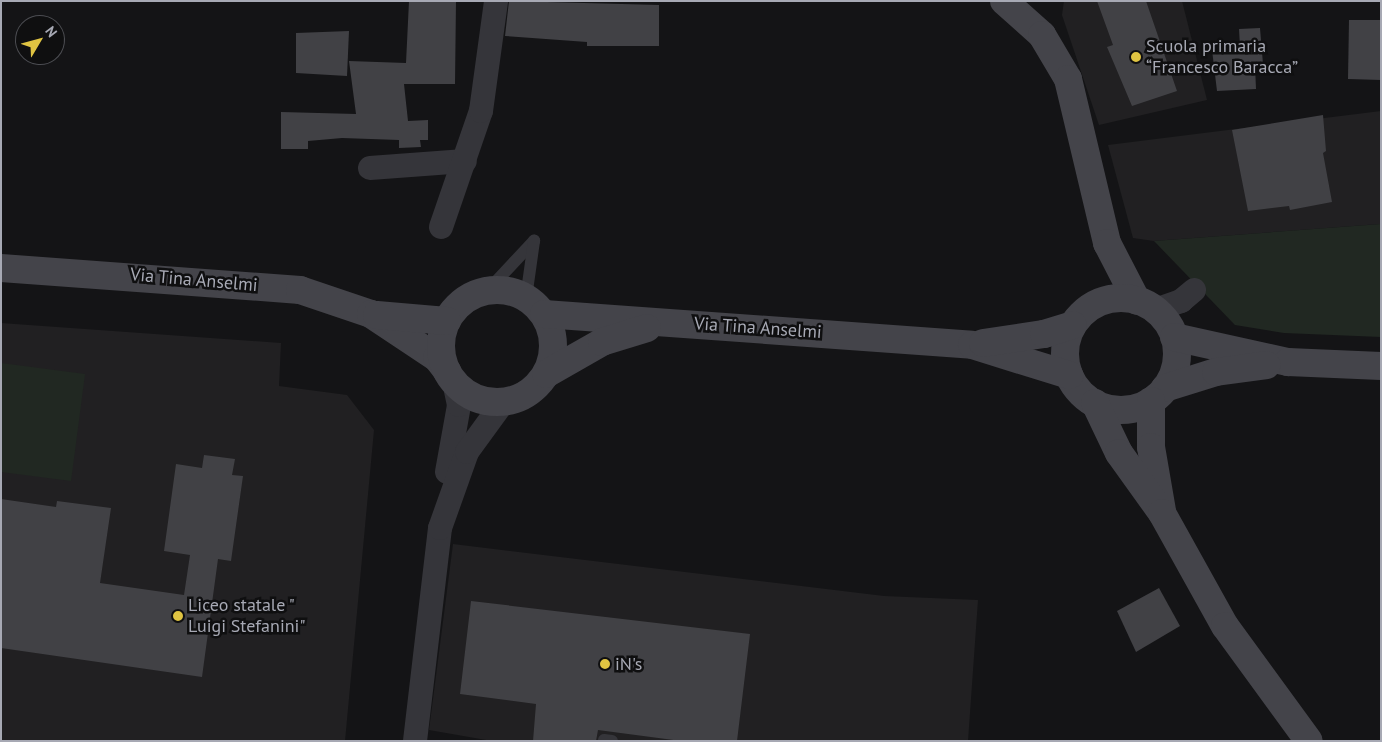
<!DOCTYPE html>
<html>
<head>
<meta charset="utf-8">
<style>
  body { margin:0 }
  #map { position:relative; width:1382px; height:742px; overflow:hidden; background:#141416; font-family:"PT Sans",sans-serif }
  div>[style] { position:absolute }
  .built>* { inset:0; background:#212022 }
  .green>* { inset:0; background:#212822 }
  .building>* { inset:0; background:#414145 }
  .lane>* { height:12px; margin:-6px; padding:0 6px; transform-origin:6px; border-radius:6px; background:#35353a }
  .street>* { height:24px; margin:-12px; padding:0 12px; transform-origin:12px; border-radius:12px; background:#35353a }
  .secondary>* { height:28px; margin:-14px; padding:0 14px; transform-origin:14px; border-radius:14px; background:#44444a }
  .secondary>.ring { margin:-14px; padding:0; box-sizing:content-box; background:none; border:28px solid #44444a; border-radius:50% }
  .dots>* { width:14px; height:14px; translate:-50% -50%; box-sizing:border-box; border:2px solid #0f0f10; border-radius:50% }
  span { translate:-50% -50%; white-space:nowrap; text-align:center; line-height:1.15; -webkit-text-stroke:5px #0f0f10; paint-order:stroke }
  .poi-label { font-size:18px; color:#a7a9b4 }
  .left { translate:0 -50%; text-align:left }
  .street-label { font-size:18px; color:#a7a9b4 }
  .frame { position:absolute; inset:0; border:2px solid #a7a9b4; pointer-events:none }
  .north { position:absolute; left:15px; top:15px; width:50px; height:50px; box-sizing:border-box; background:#0f0f10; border:1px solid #4c4d52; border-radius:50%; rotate:53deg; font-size:14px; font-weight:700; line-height:20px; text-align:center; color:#a7a9b4 }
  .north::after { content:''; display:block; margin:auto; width:18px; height:22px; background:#e0c442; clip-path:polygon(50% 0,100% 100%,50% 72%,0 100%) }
</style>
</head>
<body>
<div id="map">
  <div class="built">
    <div style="clip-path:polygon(1064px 1px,1182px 1px,1207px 100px,1099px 125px,1062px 15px)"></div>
    <div style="clip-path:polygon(1381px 111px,1381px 224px,1154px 241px,1133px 238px,1108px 145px)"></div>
    <div style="clip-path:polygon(1px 323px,281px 343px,279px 386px,347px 395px,374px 430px,345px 741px,1px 741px)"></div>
    <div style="clip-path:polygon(453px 544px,884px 596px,978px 600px,968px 741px,492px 741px,429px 730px)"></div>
  </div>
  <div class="green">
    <div style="clip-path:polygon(1381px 224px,1381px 337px,1284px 333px,1235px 325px,1154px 241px)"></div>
    <div style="clip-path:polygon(1px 363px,85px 374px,71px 481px,1px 472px)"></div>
  </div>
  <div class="building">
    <div style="clip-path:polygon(409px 1px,456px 1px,455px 84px,404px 84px,408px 121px,428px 120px,428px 140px,420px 140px,421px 147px,399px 148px,399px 140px,342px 138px,308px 141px,308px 149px,281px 149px,281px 112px,356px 114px,349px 61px,406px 63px)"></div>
    <div style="clip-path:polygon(509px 1px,659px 5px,659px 46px,587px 46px,587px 42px,505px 36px)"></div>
    <div style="clip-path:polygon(1097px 1px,1146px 1px,1177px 91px,1132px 106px,1107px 47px,1113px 45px)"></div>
    <div style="clip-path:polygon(1349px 20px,1381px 20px,1381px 80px,1348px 79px)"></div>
    <div style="clip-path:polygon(1260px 28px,1263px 64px,1255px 66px,1256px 89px,1217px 91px,1212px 50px,1240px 47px,1239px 29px)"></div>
    <div style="clip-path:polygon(349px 31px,347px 76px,296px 73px,296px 33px)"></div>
    <div style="clip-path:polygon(1323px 115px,1326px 151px,1323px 153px,1332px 202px,1290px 210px,1289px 206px,1248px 211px,1232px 130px)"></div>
    <div style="clip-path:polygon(204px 455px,235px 459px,232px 475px,243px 476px,231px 561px,218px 559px,202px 677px,1px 648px,1px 499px,56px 507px,57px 501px,111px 508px,100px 583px,184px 595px,190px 555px,164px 551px,176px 464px,202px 468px)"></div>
    <div style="clip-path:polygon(1159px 588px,1180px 626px,1136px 652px,1117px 611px)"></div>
    <div style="clip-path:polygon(471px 601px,750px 634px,737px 741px,681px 741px,598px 730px,596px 741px,533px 741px,536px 704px,460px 694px)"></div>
  </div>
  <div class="lane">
    <div style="left:487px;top:291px;width:69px;rotate:-46.8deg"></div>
    <div style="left:526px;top:298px;width:58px;rotate:-82deg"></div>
    <div style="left:604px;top:740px;width:8px;rotate:7deg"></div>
  </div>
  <div class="street">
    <div style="left:370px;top:168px;width:95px;rotate:-4.2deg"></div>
    <div style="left:441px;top:227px;width:123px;rotate:-71deg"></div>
    <div style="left:481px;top:111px;width:111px;rotate:-82.2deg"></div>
    <div style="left:1155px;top:310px;width:28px;rotate:-19deg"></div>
    <div style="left:1181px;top:301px;width:17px;rotate:-40deg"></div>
    <div style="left:447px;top:472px;width:68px;rotate:-79.8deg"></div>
    <div style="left:459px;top:405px;width:25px;rotate:-102deg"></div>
    <div style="left:415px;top:741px;width:214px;rotate:-83.3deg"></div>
    <div style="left:440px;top:528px;width:81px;rotate:-70.4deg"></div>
    <div style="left:467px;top:452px;width:63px;rotate:-54deg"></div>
  </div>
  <div class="secondary">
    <div style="left:1004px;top:1px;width:51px;rotate:41.8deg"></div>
    <div style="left:1042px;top:35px;width:51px;rotate:59.4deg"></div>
    <div style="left:1068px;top:79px;width:169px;rotate:76.6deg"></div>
    <div style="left:1107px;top:243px;width:65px;rotate:62.7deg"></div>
    <div style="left:1px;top:268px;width:300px;rotate:4.2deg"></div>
    <div style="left:300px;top:290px;width:75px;rotate:18.7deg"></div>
    <div style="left:371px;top:314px;width:79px;rotate:33.7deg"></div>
    <div style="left:437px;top:358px;width:16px;rotate:52deg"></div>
    <div class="ring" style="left:441px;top:290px;width:84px;height:84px"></div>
    <div class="ring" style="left:1065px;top:298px;width:84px;height:84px"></div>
    <div style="left:544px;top:314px;width:429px;rotate:4.1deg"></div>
    <div style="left:972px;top:345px;width:102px;rotate:17.2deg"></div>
    <div style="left:377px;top:315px;width:70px;rotate:4.9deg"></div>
    <div style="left:1174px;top:337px;width:117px;rotate:12.4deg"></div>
    <div style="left:1288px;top:362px;width:93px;rotate:2.5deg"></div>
    <div style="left:983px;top:343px;width:62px;rotate:-8.4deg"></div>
    <div style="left:1044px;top:334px;width:30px;rotate:-17deg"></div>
    <div style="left:546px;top:374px;width:64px;rotate:-29.7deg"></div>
    <div style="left:602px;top:342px;width:47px;rotate:-17.3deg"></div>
    <div style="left:1165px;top:388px;width:53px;rotate:-17.4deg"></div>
    <div style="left:1216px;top:372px;width:51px;rotate:-7.8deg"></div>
    <div style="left:1151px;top:401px;width:46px;rotate:90deg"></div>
    <div style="left:1151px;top:447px;width:65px;rotate:80.2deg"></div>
    <div style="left:1095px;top:403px;width:55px;rotate:64.4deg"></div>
    <div style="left:1119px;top:453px;width:74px;rotate:54.4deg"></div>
    <div style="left:1162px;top:513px;width:129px;rotate:60.9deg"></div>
    <div style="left:1225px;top:626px;width:142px;rotate:53.9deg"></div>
  </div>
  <div class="dots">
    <div style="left:1136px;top:57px;background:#e0c442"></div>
    <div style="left:178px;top:616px;background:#e0c442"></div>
    <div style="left:605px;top:664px;background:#e0c442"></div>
  </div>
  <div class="poi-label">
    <span class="left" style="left:1146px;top:57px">Scuola primaria<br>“Francesco Baracca”</span>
    <span class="left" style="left:188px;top:616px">Liceo statale "<br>Luigi Stefanini"</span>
    <span class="left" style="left:615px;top:664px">iN's</span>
  </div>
  <div class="street-label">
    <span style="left:194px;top:280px;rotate:5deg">Via Tina Anselmi</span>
    <span style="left:758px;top:328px;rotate:4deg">Via Tina Anselmi</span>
  </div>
  <div class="frame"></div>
  <div class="north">N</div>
</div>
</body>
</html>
